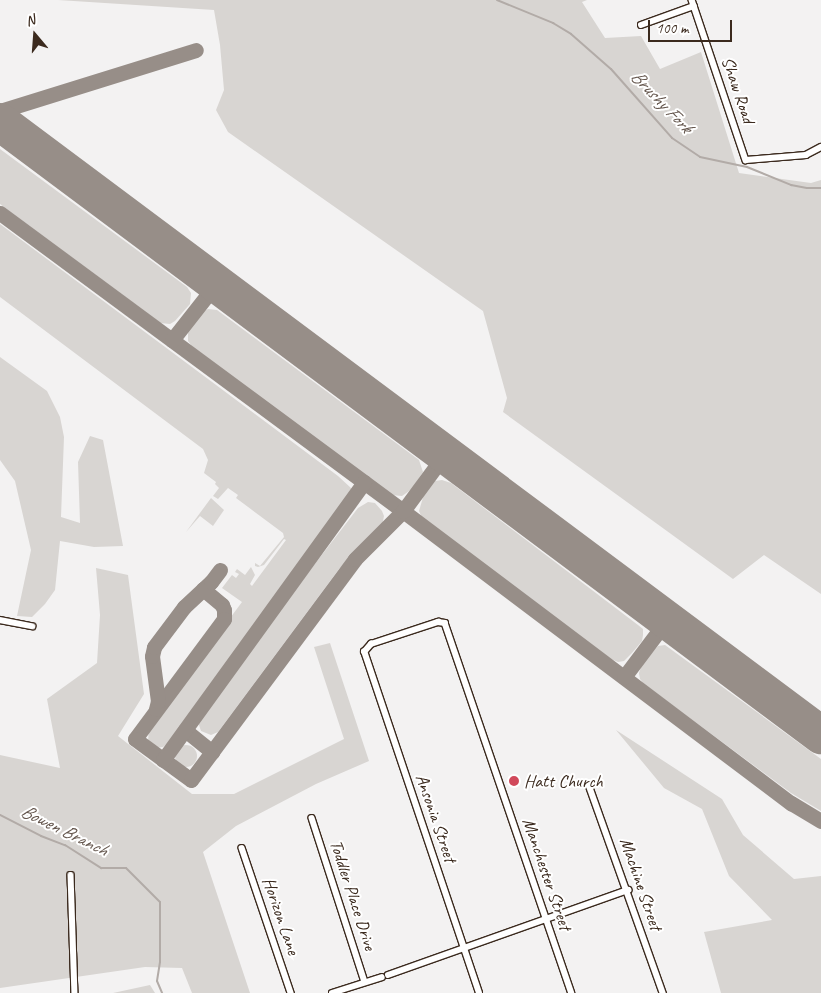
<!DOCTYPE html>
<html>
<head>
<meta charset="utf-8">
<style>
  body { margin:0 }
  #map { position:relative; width:821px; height:993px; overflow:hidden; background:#f3f2f2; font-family:Caveat,sans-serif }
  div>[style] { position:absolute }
  .green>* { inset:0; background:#d8d5d2 }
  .round { border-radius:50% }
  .stream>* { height:2px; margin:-1px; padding:0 1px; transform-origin:1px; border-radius:1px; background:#b2aba7 }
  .taxiway>* { height:15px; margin:-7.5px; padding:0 7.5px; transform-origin:7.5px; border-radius:7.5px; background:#978e88 }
  .runway>* { height:38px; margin:-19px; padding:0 19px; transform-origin:19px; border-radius:19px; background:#978e88 }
  .roads { filter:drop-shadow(1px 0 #3b2a1e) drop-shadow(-1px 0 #3b2a1e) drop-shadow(0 1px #3b2a1e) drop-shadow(0 -1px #3b2a1e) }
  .minor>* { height:5.5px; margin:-2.75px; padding:0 2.75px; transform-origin:2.75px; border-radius:2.75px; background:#fff }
  .dots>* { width:14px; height:14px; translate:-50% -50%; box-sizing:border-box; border:2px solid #fff; border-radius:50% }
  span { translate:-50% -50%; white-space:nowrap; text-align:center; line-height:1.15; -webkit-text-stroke:4px #fff; paint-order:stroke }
  .street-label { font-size:18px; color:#3b2a1e }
  .poi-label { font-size:18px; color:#3b2a1e }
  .left { translate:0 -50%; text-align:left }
  .water-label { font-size:19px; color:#65574e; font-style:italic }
  .north { position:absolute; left:10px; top:10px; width:50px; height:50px; -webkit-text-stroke:4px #fff; paint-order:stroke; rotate:342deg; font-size:14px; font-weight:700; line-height:20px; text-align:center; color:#3b2a1e }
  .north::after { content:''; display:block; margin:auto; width:18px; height:22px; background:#3b2a1e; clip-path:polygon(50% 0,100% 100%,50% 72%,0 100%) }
  .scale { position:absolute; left:648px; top:20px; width:84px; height:22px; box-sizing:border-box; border:2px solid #3b2a1e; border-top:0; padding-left:6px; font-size:15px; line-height:18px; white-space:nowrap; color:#3b2a1e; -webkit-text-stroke:4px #fff; paint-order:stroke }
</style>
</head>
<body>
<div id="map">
  <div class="green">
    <div style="clip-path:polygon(58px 0,587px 0,582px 2px,605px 38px,641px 36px,660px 69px,701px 52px,739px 173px,811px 183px,821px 180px,821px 594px,764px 555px,733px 579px,503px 412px,507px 398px,483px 311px,228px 132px,216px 110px,224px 90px,220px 45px,214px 10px)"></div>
    <div style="clip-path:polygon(0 149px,187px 287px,191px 293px,190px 304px,175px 321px,170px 324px,160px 323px,0 204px)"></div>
    <div style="clip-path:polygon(0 224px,338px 476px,351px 488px,351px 497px,347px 505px,173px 739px,163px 747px,155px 748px,148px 742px,149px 727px,242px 602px,222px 588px,232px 575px,236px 578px,239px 574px,235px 572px,237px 569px,245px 575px,251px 567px,255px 575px,250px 584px,252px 586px,286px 540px,284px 539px,264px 565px,258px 567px,255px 566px,255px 563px,260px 566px,284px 537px,283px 533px,236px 498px,238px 495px,228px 488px,218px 499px,213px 496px,219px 488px,215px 484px,216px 482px,204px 473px,208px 460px,203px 449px,0 297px)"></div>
    <div style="clip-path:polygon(208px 309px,217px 310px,419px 460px,423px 472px,412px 489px,402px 496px,391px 495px,195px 350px,188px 341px,188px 331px,203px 312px)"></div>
    <div style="clip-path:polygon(0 357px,47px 391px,60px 417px,64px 437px,61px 517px,80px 523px,78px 462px,90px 436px,103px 440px,123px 546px,94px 547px,60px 541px,55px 590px,45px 604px,32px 617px,17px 616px,31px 550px,15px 481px,0 460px)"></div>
    <div style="clip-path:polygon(442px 480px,451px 483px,638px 625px,643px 629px,643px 635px,642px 641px,632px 653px,624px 661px,618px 662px,611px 659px,422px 518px,419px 511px,424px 494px,435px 481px)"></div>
    <div style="clip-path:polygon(211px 498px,224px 510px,213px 526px,200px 516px,186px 532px)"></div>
    <div style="clip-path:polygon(368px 502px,375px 503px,382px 511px,384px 516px,382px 526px,339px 569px,218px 732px,211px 735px,201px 731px,198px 722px,203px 716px,304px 578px,358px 508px)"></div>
    <div style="clip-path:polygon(96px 568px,128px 575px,144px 694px,118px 736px,192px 794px,234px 794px,344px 739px,314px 647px,330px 643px,369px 761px,316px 784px,236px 826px,203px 852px,250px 993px,192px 993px,182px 968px,145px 967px,0 988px,0 755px,60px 768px,47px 699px,97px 663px,100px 615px)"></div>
    <div style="clip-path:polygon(665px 645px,821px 759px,821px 811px,791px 793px,644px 684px,640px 679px,639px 673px,642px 664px,658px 646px)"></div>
    <div style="clip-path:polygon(616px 730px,722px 799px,743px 835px,794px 879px,821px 876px,821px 993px,721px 993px,704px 932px,772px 920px,729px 876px,702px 809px,664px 788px)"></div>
    <div class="round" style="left:175px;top:745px;width:22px;height:22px"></div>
    <div style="clip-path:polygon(150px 985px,155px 993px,113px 993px)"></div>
  </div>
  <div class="stream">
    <div style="left:497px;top:0;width:61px;rotate:22.3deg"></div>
    <div style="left:553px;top:23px;width:21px;rotate:31deg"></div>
    <div style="left:571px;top:34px;width:53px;rotate:41.2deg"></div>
    <div style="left:611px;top:69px;width:92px;rotate:48.5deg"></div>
    <div style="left:672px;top:138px;width:34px;rotate:34deg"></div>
    <div style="left:700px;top:157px;width:48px;rotate:12deg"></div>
    <div style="left:747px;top:167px;width:48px;rotate:22.2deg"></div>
    <div style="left:791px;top:185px;width:16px;rotate:11deg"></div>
    <div style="left:807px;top:188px;width:14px"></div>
    <div style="left:0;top:815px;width:46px;rotate:27.1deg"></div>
    <div style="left:41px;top:836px;width:26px;rotate:21deg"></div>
    <div style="left:65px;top:845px;width:43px;rotate:32.6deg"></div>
    <div style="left:101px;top:868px;width:25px"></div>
    <div style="left:126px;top:868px;width:48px;rotate:45deg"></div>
    <div style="left:160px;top:902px;width:60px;rotate:90deg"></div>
    <div style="left:160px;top:962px;width:19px;rotate:99deg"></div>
    <div style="left:157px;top:981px;width:13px;rotate:67deg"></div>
  </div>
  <div class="taxiway">
    <div style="left:0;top:111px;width:205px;rotate:-17.3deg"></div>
    <div style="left:0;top:213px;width:501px;rotate:36.48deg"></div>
    <div style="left:403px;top:511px;width:486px;rotate:37deg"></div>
    <div style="left:791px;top:803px;width:35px;rotate:31deg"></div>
    <div style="left:172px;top:340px;width:71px;rotate:-51.8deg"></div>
    <div style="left:203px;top:589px;width:25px;rotate:40deg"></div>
    <div style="left:222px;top:605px;width:5px;rotate:68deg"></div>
    <div style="left:224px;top:610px;width:9px;rotate:90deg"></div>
    <div style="left:224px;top:619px;width:149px;rotate:126.6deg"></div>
    <div style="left:135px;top:739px;width:69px;rotate:36.2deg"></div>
    <div style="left:191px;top:780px;width:275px;rotate:-53.4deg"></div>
    <div style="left:355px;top:559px;width:68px;rotate:-45deg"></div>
    <div style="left:403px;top:511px;width:71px;rotate:-53.6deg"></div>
    <div style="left:624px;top:677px;width:71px;rotate:-53deg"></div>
    <div style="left:156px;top:709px;width:8px;rotate:-76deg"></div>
    <div style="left:158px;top:701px;width:45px;rotate:-97.6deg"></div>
    <div style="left:152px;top:656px;width:9px;rotate:-77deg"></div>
    <div style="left:154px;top:647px;width:50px;rotate:-53.1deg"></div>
    <div style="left:184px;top:607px;width:37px;rotate:-43deg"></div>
    <div style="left:211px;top:582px;width:15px;rotate:-53deg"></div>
    <div style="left:185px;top:730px;width:35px;rotate:39deg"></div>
    <div style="left:163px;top:760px;width:343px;rotate:-54.1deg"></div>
  </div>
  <div class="runway">
    <div style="left:0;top:122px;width:1025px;rotate:36.75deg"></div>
  </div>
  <div class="roads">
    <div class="minor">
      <div style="left:692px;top:0;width:169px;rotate:71.4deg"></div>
      <div style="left:746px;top:160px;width:60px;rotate:-4.8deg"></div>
      <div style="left:806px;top:155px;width:17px;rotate:-28deg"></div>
      <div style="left:641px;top:25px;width:56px;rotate:-19.7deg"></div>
      <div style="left:0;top:620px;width:33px;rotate:11deg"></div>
      <div style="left:589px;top:785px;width:221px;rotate:70.4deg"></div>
      <div style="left:312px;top:818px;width:172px;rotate:72.1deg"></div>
      <div style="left:242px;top:848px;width:153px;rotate:71.3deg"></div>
      <div style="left:71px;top:875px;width:118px;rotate:88.1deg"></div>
      <div style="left:388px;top:975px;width:255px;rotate:-19.5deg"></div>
      <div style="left:332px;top:993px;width:52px;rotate:-17.7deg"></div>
      <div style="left:479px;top:993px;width:360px;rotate:-108.6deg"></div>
      <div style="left:364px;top:652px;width:11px;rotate:-49deg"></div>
      <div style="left:371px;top:644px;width:71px;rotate:-18.2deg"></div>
      <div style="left:438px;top:622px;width:7px;rotate:8deg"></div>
      <div style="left:445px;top:623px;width:391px;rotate:71.1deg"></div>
    </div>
  </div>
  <div class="dots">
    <div style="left:514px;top:781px;background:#d1495b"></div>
  </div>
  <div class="street-label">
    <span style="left:738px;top:90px;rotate:71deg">Shaw Road</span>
    <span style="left:436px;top:818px;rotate:71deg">Ansonia Street</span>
    <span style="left:547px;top:874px;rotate:71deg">Manchester Street</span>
    <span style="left:641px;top:884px;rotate:71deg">Machine Street</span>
    <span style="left:353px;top:895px;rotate:72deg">Toddler Place Drive</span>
    <span style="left:281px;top:916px;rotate:71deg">Horizon Lane</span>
  </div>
  <div class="poi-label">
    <span class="left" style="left:524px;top:781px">Hatt Church</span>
  </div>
  <div class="water-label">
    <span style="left:661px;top:102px;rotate:46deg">Brushy Fork</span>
    <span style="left:64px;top:831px;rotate:26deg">Bowen Branch</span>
  </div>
  <div class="north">N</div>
  <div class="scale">100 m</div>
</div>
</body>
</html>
